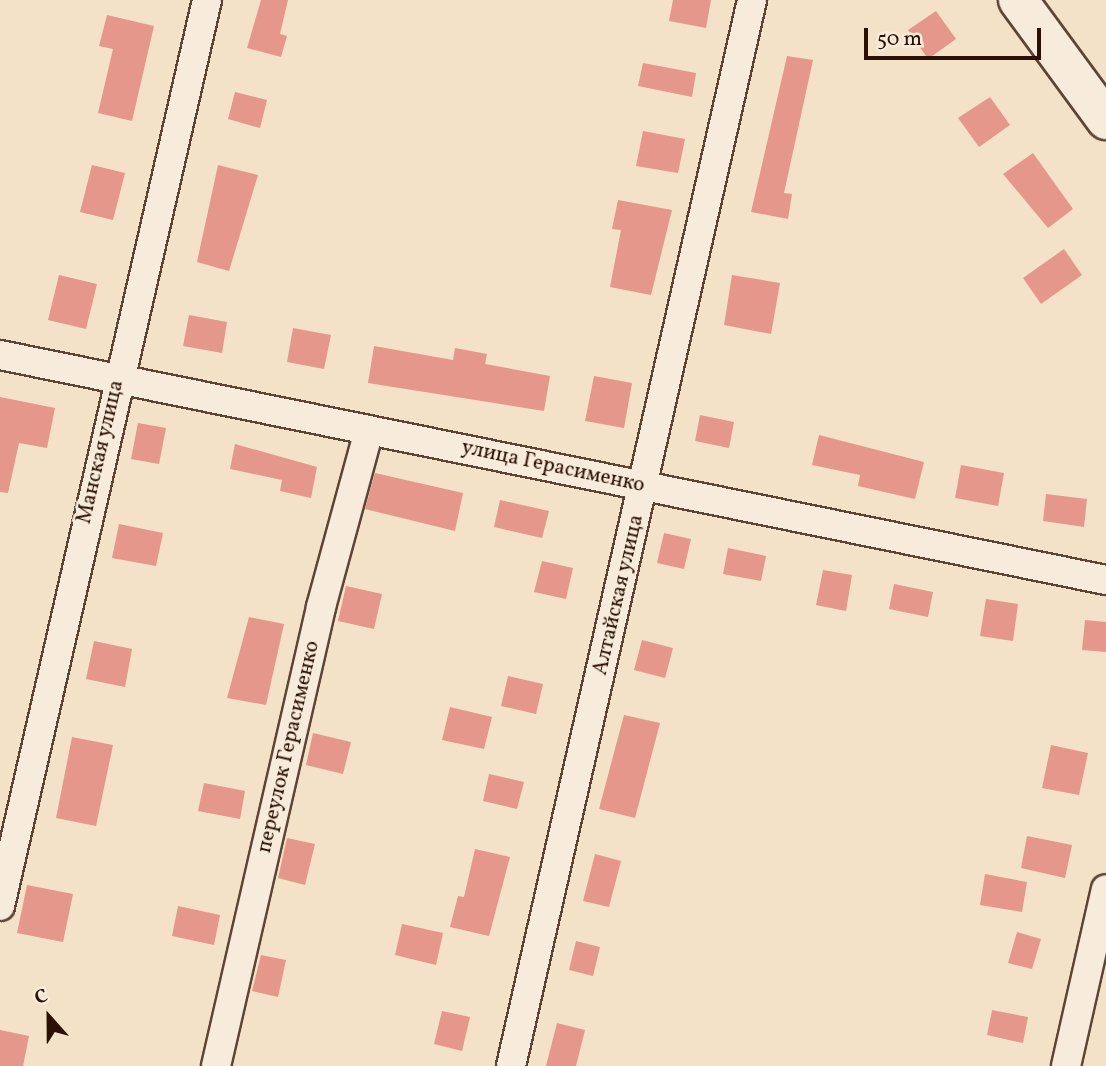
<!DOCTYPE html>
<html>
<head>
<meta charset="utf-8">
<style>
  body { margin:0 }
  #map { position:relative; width:1106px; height:1066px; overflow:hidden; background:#f3e2c7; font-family:Vollkorn,serif }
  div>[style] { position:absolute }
  .building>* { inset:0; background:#e5978b }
  .roads { filter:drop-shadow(2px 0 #5d4435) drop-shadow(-2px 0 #5d4435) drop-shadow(0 2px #5d4435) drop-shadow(0 -2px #5d4435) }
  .street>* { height:28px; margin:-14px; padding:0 14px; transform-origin:14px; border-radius:14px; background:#f7ecdb }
  .secondary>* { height:38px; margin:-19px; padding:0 19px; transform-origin:19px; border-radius:19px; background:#f7ecdb }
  span { translate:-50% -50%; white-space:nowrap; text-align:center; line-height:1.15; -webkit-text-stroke:5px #f7ecdb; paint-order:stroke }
  .street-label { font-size:21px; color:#2b1004 }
  .north { position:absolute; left:14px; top:982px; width:70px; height:70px; -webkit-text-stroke:5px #f7ecdb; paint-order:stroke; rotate:339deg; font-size:19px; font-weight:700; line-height:28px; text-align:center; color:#2b1004 }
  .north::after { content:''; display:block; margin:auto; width:24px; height:32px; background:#2b1004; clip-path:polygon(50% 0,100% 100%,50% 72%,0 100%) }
  .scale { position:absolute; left:864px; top:28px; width:177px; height:32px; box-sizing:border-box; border:4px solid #2b1004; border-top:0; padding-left:9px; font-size:21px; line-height:24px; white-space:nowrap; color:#2b1004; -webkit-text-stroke:5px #f7ecdb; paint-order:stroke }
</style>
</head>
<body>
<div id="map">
  <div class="building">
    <div style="clip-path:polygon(261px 0,288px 0,280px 34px,287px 36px,281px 57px,247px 48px)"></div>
    <div style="clip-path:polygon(673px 0,711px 0,706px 28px,669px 21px)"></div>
    <div style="clip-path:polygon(936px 11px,956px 39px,928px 59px,908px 30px)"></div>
    <div style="clip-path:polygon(107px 15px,154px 26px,132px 121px,98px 113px,113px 49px,99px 46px)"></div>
    <div style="clip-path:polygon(787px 56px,813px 60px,784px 193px,792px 194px,788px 219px,751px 212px)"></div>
    <div style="clip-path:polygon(643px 63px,696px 73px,692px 97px,638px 86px)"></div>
    <div style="clip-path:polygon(235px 92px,267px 100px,260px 128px,228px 119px)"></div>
    <div style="clip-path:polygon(990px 97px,1010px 125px,979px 147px,958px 118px)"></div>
    <div style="clip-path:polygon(643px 131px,685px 139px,678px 173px,636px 166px)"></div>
    <div style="clip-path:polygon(1033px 153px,1073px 209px,1048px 228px,1003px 174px)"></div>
    <div style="clip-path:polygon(92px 165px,125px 173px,113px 220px,80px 212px)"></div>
    <div style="clip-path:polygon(218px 165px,258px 175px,229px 271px,197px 262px)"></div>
    <div style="clip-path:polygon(618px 200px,672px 210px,651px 295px,610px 287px,621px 230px,612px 229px)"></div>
    <div style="clip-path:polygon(1064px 249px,1082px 275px,1041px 304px,1023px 278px)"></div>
    <div style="clip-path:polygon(59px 275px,97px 284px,86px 329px,48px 320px)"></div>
    <div style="clip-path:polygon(732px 275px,780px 283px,771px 334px,724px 325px)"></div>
    <div style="clip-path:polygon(189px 315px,227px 322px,222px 353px,183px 346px)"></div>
    <div style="clip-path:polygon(293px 328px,331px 335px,324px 369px,287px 362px)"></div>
    <div style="clip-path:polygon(374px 346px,453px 360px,455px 348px,487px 354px,485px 364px,550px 376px,544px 411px,368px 383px)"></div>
    <div style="clip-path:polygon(594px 376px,632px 383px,624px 428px,585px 421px)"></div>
    <div style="clip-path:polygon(0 397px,55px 408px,47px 448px,19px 443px,8px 493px,0 492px)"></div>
    <div style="clip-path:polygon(700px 415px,734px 422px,729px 448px,695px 441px)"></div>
    <div style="clip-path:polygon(138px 423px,166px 428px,159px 464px,131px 459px)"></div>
    <div style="clip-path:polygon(819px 435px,924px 462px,915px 499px,858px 486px,860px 475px,812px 465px)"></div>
    <div style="clip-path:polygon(235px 444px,317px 467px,311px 498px,280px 491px,282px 480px,230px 469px)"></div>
    <div style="clip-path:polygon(961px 465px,1004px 473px,998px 506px,955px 498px)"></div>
    <div style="clip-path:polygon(375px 473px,463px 493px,455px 531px,365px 509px)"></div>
    <div style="clip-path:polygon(1046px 494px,1087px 499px,1084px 527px,1043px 521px)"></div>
    <div style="clip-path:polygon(500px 500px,549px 511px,542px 538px,494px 527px)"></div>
    <div style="clip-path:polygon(119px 524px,163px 533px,156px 566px,112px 558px)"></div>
    <div style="clip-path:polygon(664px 533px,691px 539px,684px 569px,657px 563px)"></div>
    <div style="clip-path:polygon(728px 548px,766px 556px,761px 581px,723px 574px)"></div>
    <div style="clip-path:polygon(542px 561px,573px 568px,566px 599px,534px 592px)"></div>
    <div style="clip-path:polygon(823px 570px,852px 575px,846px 611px,816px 605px)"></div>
    <div style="clip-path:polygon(894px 584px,933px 592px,928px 617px,889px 609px)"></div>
    <div style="clip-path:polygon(346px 586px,382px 594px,374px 629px,338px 621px)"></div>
    <div style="clip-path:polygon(986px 599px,1018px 604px,1013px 641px,980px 636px)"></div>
    <div style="clip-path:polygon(249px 617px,284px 624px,266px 705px,227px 698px)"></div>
    <div style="clip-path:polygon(1085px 620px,1106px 622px,1106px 652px,1082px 650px)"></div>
    <div style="clip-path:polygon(642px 640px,673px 648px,665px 678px,634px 670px)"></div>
    <div style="clip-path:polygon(94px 641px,132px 649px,125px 687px,86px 679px)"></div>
    <div style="clip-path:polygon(508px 676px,543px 684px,536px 714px,501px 706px)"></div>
    <div style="clip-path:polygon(450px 707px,492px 717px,484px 749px,442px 740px)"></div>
    <div style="clip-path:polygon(624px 715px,660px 723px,635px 818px,599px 809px)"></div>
    <div style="clip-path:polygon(313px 733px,351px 742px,343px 774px,306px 765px)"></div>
    <div style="clip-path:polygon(72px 737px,113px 745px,96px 826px,56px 818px)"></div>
    <div style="clip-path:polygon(1051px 745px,1088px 753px,1079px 795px,1042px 788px)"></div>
    <div style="clip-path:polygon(489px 774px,524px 782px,517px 809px,483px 801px)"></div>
    <div style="clip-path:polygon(204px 783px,245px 791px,240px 819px,198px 811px)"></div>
    <div style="clip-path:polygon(1027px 836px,1072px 845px,1065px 878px,1021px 868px)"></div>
    <div style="clip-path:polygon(287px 838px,315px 844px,305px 885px,278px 878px)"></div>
    <div style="clip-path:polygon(475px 849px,510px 857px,489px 936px,450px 927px,458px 896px,464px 897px)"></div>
    <div style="clip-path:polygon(595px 854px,621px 861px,609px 907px,583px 901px)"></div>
    <div style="clip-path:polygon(985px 874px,1027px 882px,1022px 912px,980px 905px)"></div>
    <div style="clip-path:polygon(27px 885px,73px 894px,63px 942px,17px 933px)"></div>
    <div style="clip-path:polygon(178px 906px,220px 915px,214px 945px,172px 936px)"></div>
    <div style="clip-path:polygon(402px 924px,443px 933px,436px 965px,395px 955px)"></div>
    <div style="clip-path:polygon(1017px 932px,1041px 939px,1032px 969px,1008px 963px)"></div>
    <div style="clip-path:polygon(576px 941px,600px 947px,593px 976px,569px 970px)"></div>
    <div style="clip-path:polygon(261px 955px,286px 960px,278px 997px,252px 991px)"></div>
    <div style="clip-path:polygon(992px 1010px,1028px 1017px,1023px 1043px,987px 1035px)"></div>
    <div style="clip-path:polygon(442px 1011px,470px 1017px,462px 1051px,434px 1044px)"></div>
    <div style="clip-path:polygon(557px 1023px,585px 1030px,576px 1066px,546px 1066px)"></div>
    <div style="clip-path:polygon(0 1030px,29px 1036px,23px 1066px,0 1066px)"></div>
  </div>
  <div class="roads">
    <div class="street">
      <div style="left:0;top:355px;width:1129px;rotate:11.5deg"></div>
      <div style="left:0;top:906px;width:929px;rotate:-77.13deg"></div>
      <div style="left:216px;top:1066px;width:471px;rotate:-77.1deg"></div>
      <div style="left:321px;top:607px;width:183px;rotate:-74.8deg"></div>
      <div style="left:511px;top:1066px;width:1093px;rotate:-77.26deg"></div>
      <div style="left:1066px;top:1066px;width:181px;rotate:-77.3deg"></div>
    </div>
    <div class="secondary">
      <div style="left:1018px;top:0;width:149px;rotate:53.7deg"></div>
    </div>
  </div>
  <div class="street-label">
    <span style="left:101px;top:452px;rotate:-77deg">Манская улица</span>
    <span style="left:553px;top:467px;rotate:12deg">улица Герасименко</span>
    <span style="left:619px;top:595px;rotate:-77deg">Алтайская улица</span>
    <span style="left:289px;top:747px;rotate:-77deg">переулок Герасименко</span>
  </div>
  <div class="north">С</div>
  <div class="scale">50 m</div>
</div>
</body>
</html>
